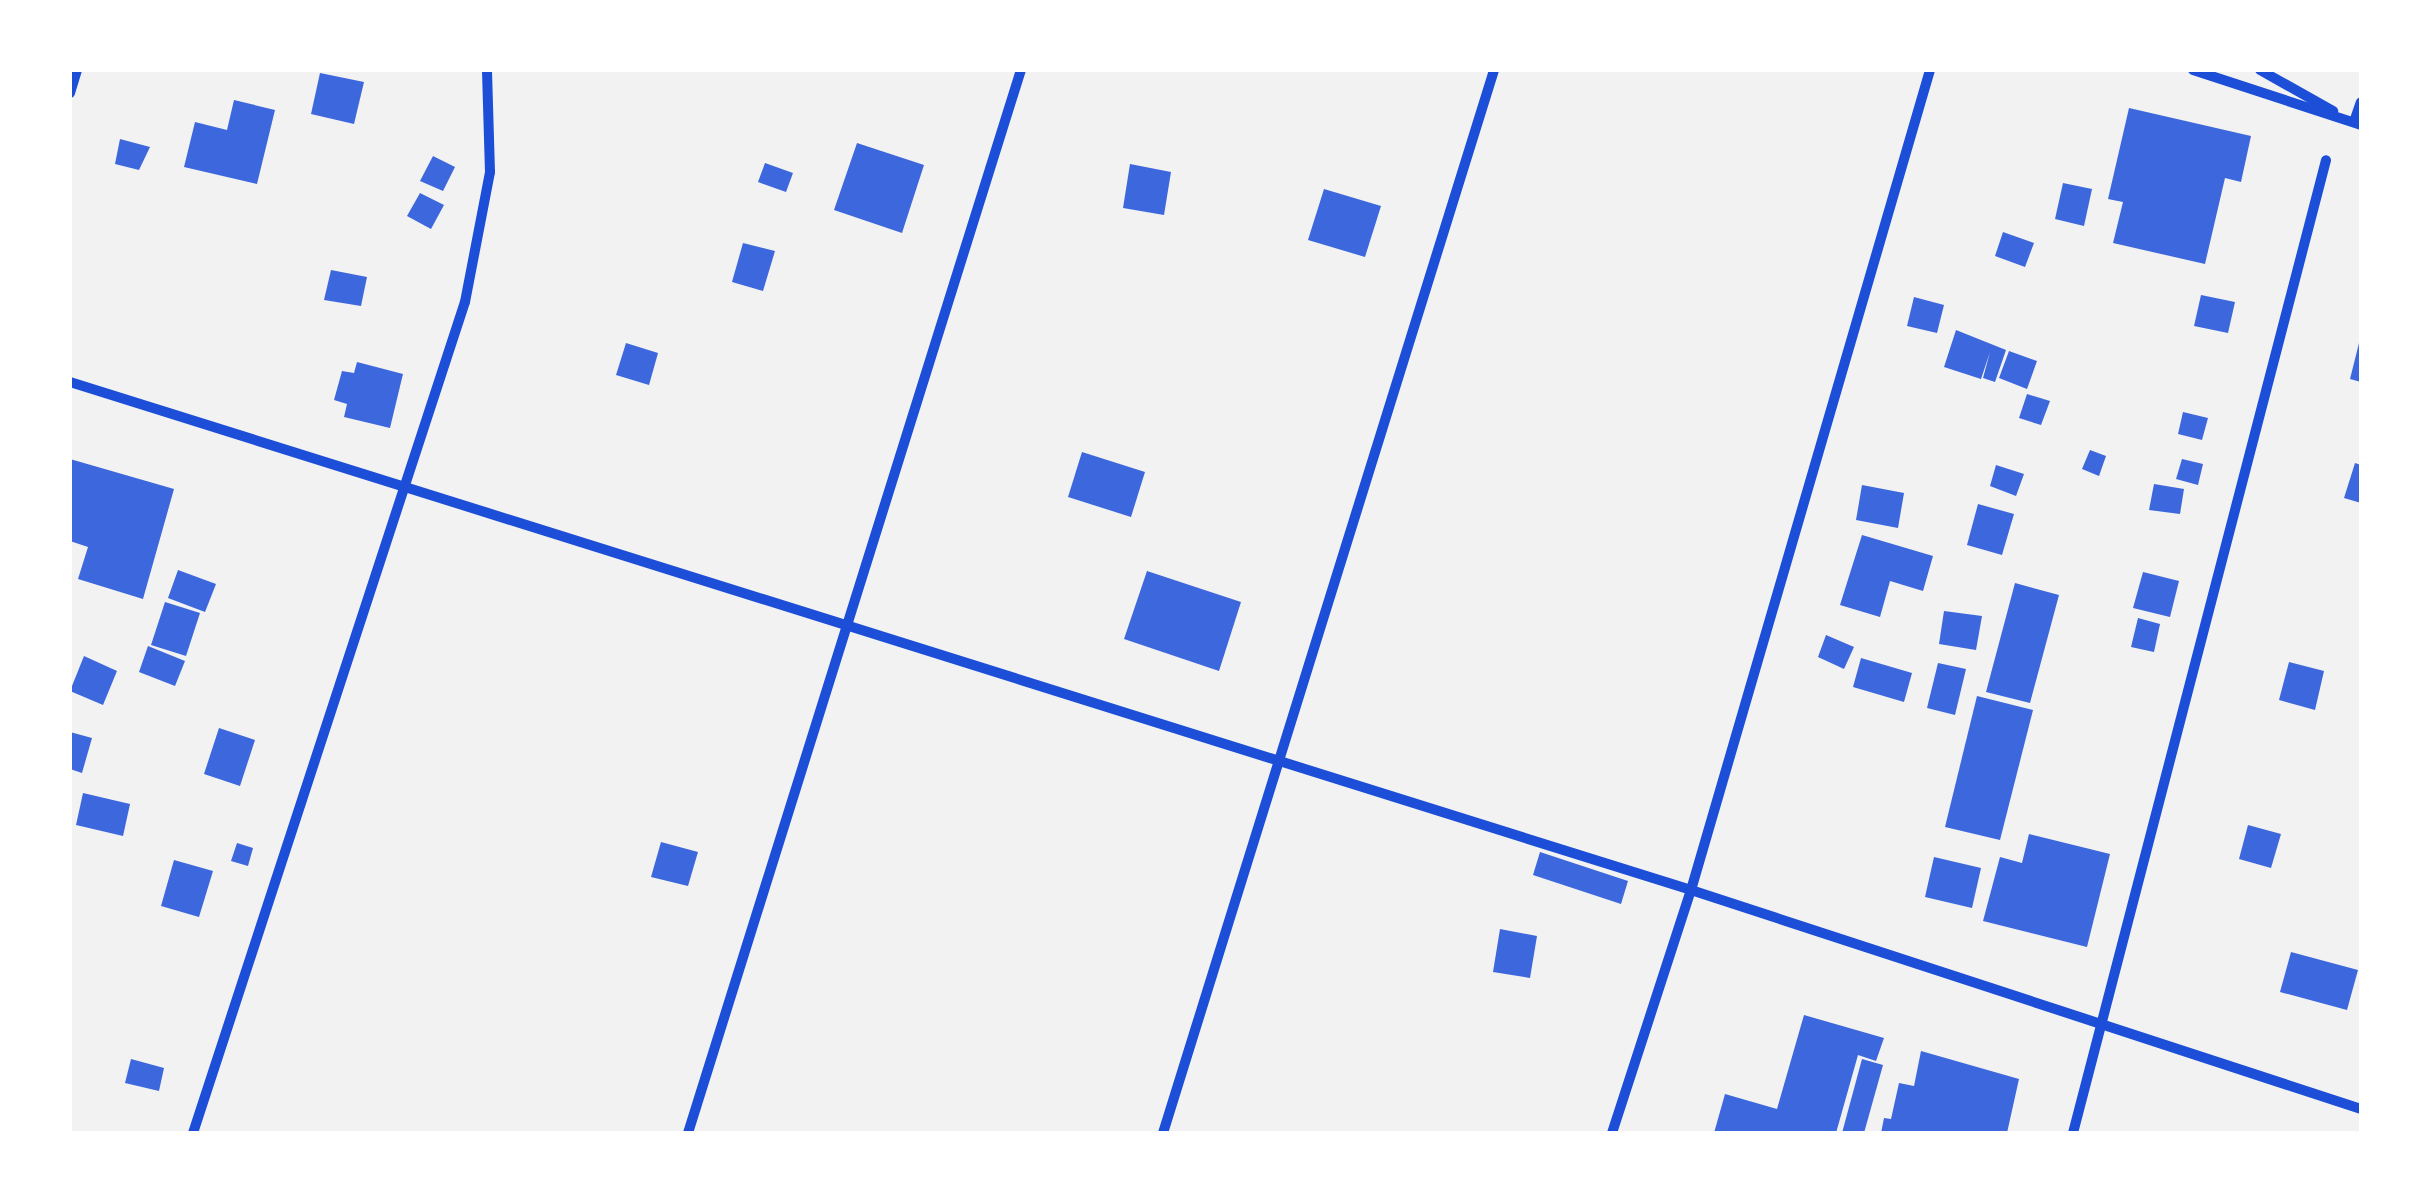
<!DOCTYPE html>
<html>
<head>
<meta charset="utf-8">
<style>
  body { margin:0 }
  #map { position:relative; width:2431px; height:1203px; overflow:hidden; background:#f2f2f2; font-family:Rubik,sans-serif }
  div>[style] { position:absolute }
  .building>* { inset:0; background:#3d67dc }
  .minor>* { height:10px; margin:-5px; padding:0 5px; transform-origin:5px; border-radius:5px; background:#1d4ed8 }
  span { translate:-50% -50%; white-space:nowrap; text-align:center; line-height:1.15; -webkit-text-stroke:8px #fff; paint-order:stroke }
  .frame { position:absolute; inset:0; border:72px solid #fff; pointer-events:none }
</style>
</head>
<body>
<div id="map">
  <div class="building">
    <div style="clip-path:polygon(320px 73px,364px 82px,354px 124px,311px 114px)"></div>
    <div style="clip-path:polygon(234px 100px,275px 110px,257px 184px,184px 167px,195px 122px,227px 130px)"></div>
    <div style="clip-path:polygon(2129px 108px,2251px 136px,2241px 182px,2225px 178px,2205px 264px,2113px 243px,2123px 202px,2108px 199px)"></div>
    <div style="clip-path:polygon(120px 139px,150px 147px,139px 170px,115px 164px)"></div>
    <div style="clip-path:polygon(857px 143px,924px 165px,902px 233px,834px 210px)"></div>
    <div style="clip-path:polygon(433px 156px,455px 167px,443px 191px,420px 181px)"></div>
    <div style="clip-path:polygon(765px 163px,793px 173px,786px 192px,758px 182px)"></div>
    <div style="clip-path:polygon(1130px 164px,1171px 172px,1164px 215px,1123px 208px)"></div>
    <div style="clip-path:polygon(2063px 183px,2092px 189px,2084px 226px,2055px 219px)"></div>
    <div style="clip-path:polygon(1324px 189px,1381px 206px,1365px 257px,1308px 240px)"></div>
    <div style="clip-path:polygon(420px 193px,444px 205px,431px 229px,407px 216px)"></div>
    <div style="clip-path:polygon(2003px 232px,2034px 243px,2025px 267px,1995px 256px)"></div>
    <div style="clip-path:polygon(743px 243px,775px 251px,763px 291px,732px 282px)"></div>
    <div style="clip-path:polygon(331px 270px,367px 277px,361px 306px,324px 300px)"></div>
    <div style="clip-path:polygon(2201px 295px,2235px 302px,2228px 333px,2194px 326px)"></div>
    <div style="clip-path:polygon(1914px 297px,1944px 305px,1937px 333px,1907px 326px)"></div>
    <div style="clip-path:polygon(1956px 330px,2006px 350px,1995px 382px,1983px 378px,1990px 352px,1981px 379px,1944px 367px)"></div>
    <div style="clip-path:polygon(2360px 339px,2361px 339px,2361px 382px,2350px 379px)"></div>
    <div style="clip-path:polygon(626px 343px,658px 353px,649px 385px,616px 375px)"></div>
    <div style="clip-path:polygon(2009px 351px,2037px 361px,2027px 389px,1999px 378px)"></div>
    <div style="clip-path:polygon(357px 362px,403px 374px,390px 428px,344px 417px,347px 404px,334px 400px,342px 371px,354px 373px)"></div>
    <div style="clip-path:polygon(2027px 394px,2050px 401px,2041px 425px,2019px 418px)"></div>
    <div style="clip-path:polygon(2183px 412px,2208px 418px,2202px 440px,2178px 434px)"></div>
    <div style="clip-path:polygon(2090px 450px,2106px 456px,2099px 476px,2082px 469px)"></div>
    <div style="clip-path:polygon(1082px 452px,1145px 472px,1131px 517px,1068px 497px)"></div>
    <div style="clip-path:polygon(70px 459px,174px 489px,143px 599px,78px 579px,88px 547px,70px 541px)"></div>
    <div style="clip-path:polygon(2182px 459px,2203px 464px,2198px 485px,2176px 479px)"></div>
    <div style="clip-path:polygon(2355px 463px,2361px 465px,2361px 503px,2344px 498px)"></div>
    <div style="clip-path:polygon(1996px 465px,2024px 474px,2016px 496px,1990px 486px)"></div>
    <div style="clip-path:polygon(2154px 484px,2184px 489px,2180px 514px,2149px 510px)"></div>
    <div style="clip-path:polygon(1862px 485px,1904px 493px,1898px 528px,1856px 520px)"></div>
    <div style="clip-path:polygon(1978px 504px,2014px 514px,2002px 555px,1967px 545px)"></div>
    <div style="clip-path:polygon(1862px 535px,1933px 556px,1923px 591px,1890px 581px,1880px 617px,1840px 605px)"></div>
    <div style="clip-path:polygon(178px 570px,216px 584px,205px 612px,168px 598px)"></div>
    <div style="clip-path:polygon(1147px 571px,1241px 602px,1219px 671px,1124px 639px)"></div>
    <div style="clip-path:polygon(2143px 572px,2179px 581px,2170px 617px,2133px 608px)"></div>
    <div style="clip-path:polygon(2015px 583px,2059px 595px,2030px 703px,1986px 692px)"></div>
    <div style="clip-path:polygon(165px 602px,200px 613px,186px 656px,151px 645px)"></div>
    <div style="clip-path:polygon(1944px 611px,1982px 616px,1976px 650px,1939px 644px)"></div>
    <div style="clip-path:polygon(2138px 618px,2160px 624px,2154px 652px,2131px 647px)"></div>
    <div style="clip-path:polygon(1826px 635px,1854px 647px,1844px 669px,1818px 657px)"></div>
    <div style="clip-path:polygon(148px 646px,185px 661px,175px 686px,139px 672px)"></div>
    <div style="clip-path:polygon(84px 656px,117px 671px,103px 705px,70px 691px)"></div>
    <div style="clip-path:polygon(1861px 658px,1912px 673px,1904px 702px,1853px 687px)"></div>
    <div style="clip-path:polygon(2289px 662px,2324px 671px,2315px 710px,2279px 700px)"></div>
    <div style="clip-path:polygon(1938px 663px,1966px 669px,1955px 715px,1927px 708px)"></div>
    <div style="clip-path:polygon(1977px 696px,2033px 710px,2000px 840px,1945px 827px)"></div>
    <div style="clip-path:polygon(219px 728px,255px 740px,240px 786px,204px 774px)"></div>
    <div style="clip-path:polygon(70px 732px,92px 738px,82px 773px,70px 769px)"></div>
    <div style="clip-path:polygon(83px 793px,130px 804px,123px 836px,76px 825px)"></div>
    <div style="clip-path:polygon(2248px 825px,2281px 834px,2271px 868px,2239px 859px)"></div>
    <div style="clip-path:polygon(2029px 834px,2110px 854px,2087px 947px,1983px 921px,2000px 857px,2022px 863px)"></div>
    <div style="clip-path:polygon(661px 842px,698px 852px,688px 886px,651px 877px)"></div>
    <div style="clip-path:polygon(237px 843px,253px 848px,248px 866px,231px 861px)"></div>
    <div style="clip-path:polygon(1540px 852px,1628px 881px,1621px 904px,1533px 875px)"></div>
    <div style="clip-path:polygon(1934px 857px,1981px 868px,1972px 908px,1925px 897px)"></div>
    <div style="clip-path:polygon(174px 860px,213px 871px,199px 917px,161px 906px)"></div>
    <div style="clip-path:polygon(1500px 929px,1537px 936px,1530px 978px,1493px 972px)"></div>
    <div style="clip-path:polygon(2291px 952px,2358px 970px,2347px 1010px,2280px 992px)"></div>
    <div style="clip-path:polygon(1804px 1015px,1884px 1038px,1876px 1061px,1858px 1055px,1836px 1133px,1714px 1133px,1725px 1094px,1777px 1109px)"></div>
    <div style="clip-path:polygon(1921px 1051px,2019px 1079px,2007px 1133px,1881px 1133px,1884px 1118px,1891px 1119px,1899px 1083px,1914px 1086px)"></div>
    <div style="clip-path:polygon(131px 1059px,164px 1068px,159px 1091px,125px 1083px)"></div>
    <div style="clip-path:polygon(1862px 1059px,1883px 1065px,1864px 1133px,1842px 1133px)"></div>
  </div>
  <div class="minor">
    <div style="left:2193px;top:70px;width:177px;rotate:18.1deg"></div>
    <div style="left:2260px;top:70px;width:84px;rotate:29.3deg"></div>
    <div style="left:70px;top:93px;width:24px;rotate:-73deg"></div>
    <div style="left:2354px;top:122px;width:21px;rotate:-71deg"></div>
    <div style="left:70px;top:382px;width:1699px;rotate:17.4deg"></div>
    <div style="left:1691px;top:890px;width:705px;rotate:18.1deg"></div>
    <div style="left:193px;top:1133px;width:874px;rotate:-71.88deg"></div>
    <div style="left:465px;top:302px;width:132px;rotate:-79.1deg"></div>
    <div style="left:490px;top:172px;width:102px;rotate:-91.7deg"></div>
    <div style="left:688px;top:1133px;width:1114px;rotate:-72.61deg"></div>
    <div style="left:1163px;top:1133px;width:1113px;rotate:-72.7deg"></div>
    <div style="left:1612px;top:1133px;width:256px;rotate:-72deg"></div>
    <div style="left:1691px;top:890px;width:854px;rotate:-73.75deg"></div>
    <div style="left:2073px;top:1133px;width:1005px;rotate:-75.42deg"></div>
  </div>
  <div class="frame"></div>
</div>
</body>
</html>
